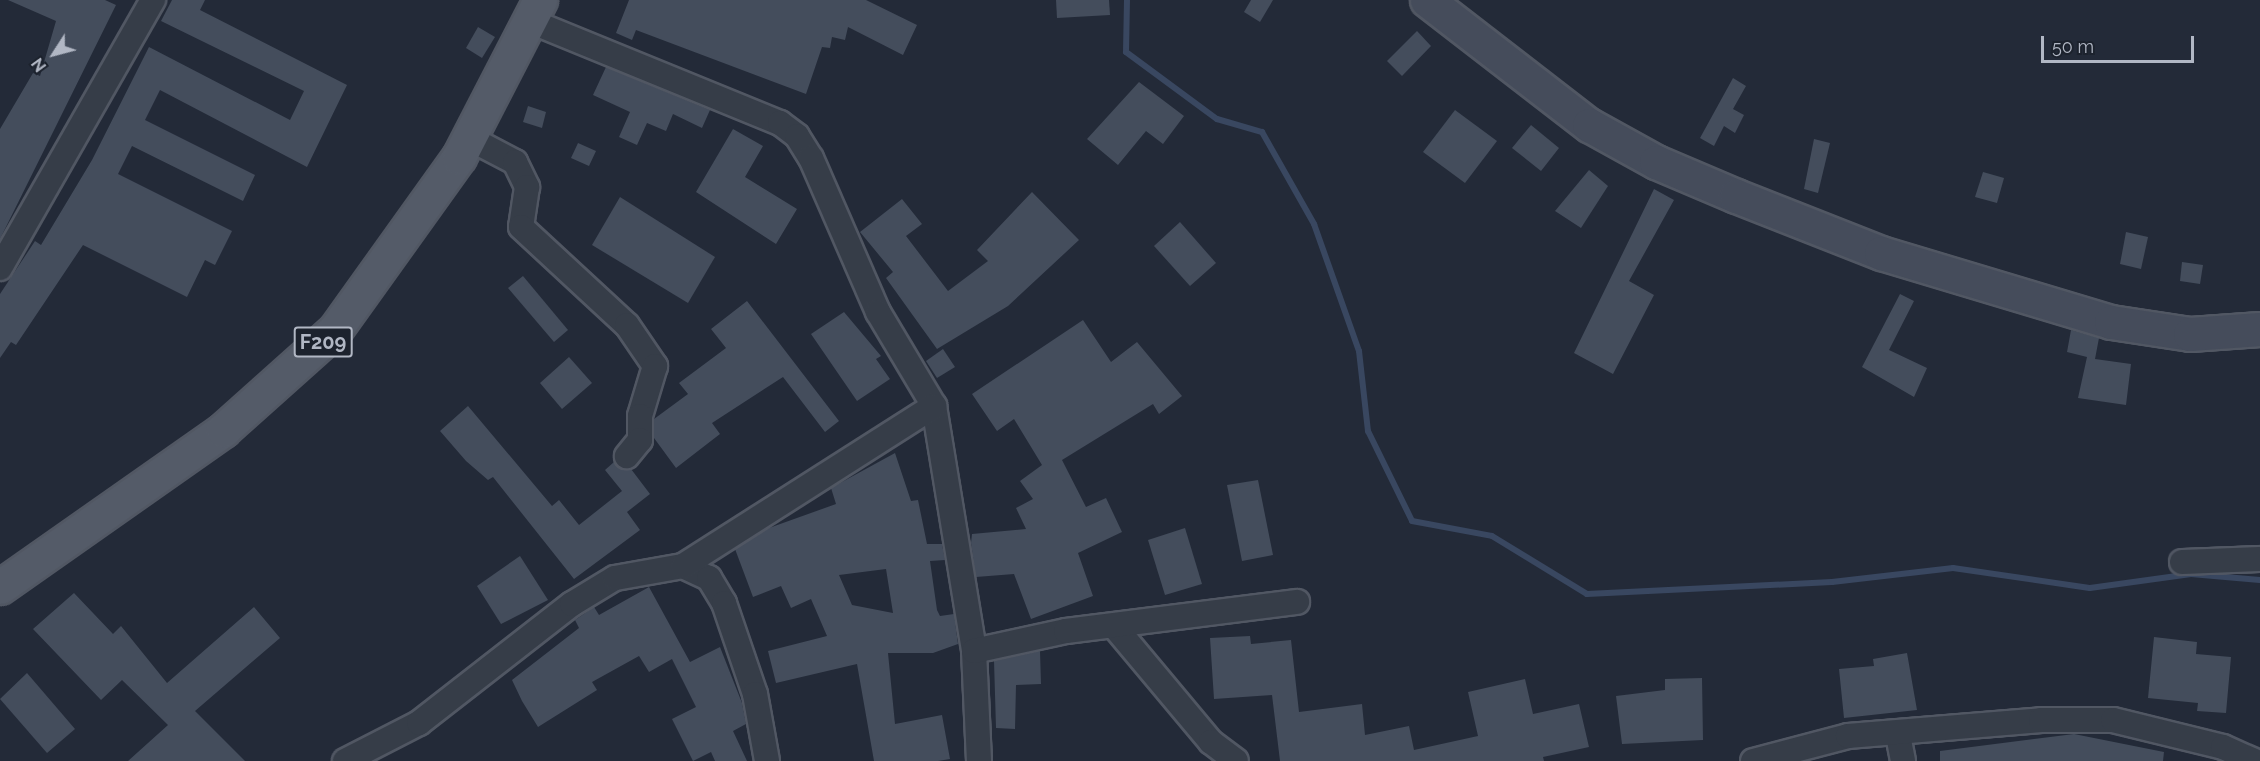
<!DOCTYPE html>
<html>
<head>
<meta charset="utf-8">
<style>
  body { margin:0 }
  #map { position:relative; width:2260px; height:761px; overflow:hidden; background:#232a38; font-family:Raleway,sans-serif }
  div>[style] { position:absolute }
  .stream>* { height:6px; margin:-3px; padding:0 3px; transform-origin:3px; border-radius:3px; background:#394760 }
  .building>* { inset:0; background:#444d5c }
  .roads { filter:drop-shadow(2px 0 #515763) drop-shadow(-2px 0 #515763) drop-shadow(0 2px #515763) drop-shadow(0 -2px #515763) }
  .street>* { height:24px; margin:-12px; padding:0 12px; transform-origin:12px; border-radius:12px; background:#363d48 }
  .secondary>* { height:33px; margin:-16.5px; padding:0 16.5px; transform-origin:16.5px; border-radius:16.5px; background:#454c5b }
  .primary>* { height:33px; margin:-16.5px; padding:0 16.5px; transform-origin:16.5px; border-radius:16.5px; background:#545b68 }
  span { translate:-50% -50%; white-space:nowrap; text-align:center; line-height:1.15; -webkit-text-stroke:5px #1c222d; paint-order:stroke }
  .shield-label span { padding:2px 4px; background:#1c222d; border:2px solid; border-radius:4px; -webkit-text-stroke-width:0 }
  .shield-label { font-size:20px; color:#b1b7c4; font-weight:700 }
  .north { position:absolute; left:24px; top:24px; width:60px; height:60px; -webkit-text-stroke:4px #1c222d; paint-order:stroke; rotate:234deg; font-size:16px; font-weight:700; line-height:24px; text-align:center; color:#b1b7c4 }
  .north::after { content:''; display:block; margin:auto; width:21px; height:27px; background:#b1b7c4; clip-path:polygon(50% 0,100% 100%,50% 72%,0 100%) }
  .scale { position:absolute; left:2041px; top:36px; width:153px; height:27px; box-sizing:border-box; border:3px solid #b1b7c4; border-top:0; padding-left:8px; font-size:18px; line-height:21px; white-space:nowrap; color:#b1b7c4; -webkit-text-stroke:4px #1c222d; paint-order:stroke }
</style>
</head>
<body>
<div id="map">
  <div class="stream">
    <div style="left:1127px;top:0;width:52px;rotate:91.1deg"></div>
    <div style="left:1126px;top:52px;width:113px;rotate:36.4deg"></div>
    <div style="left:1217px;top:119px;width:47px;rotate:16.1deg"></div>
    <div style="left:1262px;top:132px;width:106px;rotate:60.5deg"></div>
    <div style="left:1314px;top:224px;width:135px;rotate:70.5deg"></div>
    <div style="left:1359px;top:351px;width:81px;rotate:83.6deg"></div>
    <div style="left:1368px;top:431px;width:100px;rotate:63.9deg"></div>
    <div style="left:1412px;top:521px;width:81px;rotate:10.6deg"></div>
    <div style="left:1492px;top:536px;width:111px;rotate:31.4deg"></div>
    <div style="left:1587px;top:594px;width:245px;rotate:-2.8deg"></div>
    <div style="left:1832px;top:582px;width:122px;rotate:-6.6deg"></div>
    <div style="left:1953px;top:568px;width:138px;rotate:8.3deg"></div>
    <div style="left:2090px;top:588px;width:102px;rotate:-7.9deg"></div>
    <div style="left:2191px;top:574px;width:69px;rotate:5deg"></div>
  </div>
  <div class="building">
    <div style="clip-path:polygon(8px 0,105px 0,116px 5px,0 239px,0 129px,33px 73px,40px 76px,56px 21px)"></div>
    <div style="clip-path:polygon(172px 0,205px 0,200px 10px,347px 85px,307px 167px,160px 90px,145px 120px,255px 175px,243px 201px,132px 146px,118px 174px,232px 231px,215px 265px,205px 260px,187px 297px,83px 245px,16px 345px,11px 342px,0 358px,0 294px,35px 241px,41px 245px,92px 160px,149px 47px,290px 120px,304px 91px,161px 21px)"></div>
    <div style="clip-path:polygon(629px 0,866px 0,917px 25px,903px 55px,848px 27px,845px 40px,832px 37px,830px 48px,822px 47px,806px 94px,636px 30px,632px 40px,616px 33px)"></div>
    <div style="clip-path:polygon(1056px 0,1109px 0,1110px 15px,1057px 18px)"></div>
    <div style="clip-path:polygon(1251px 0,1273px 0,1260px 22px,1244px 12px)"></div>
    <div style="clip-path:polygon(478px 27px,495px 37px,482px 58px,466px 48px)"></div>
    <div style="clip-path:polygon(1417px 31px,1431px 46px,1402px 76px,1387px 61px)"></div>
    <div style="clip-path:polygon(606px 67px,710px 110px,702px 128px,673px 114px,666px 131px,647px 123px,637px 145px,619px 137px,630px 112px,593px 95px)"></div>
    <div style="clip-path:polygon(1733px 78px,1746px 86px,1733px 109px,1744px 115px,1735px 133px,1724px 126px,1714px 146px,1700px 138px)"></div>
    <div style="clip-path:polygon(1139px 82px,1184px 116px,1163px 144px,1146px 131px,1118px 165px,1087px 139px)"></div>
    <div style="clip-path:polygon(528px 106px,546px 112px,542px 128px,523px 122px)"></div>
    <div style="clip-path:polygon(1455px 110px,1497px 141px,1465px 183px,1423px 152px)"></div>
    <div style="clip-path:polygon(1531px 125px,1559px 148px,1541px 171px,1512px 148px)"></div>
    <div style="clip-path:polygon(733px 129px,763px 146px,745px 177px,797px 209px,776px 244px,696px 192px)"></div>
    <div style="clip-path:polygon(1814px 139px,1830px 143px,1818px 193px,1804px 189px)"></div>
    <div style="clip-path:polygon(578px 143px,596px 151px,589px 166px,571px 158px)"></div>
    <div style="clip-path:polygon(1589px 170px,1608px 186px,1581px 228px,1555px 211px)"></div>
    <div style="clip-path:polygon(1983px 172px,2004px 178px,1997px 203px,1975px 197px)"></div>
    <div style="clip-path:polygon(1654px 189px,1674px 200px,1629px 281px,1654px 295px,1613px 374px,1574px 353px)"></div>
    <div style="clip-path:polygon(1032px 192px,1079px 240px,1008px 306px,937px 349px,886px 278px,893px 272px,860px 232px,902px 199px,922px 224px,906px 236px,948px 291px,988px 261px,977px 250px)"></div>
    <div style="clip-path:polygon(620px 197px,715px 257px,688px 303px,592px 245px)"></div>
    <div style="clip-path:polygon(1180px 222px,1216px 263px,1190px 286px,1154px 246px)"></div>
    <div style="clip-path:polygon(2126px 232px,2148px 237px,2141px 269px,2120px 264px)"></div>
    <div style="clip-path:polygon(2182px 262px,2203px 265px,2200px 284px,2180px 281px)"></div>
    <div style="clip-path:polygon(523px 276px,568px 330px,554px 342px,508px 288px)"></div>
    <div style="clip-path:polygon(1900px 294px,1914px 301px,1889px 350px,1927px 368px,1914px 397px,1862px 367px)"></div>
    <div style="clip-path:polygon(747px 301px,839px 421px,825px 432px,783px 377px,712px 423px,720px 434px,676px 468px,654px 438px,654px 419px,688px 394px,679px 383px,726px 348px,711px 329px)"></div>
    <div style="clip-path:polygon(844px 312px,881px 356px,876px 359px,890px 379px,857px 401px,811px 334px)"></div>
    <div style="clip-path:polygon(1083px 320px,1111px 362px,1137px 342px,1182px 396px,1159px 414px,1153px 404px,1062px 460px,1086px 507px,1106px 498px,1122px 532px,1078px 553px,1093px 596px,1031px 619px,1014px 574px,976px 577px,971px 543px,972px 534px,1026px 529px,1016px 508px,1033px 499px,1020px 481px,1042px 465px,1014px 419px,997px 431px,972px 394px)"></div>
    <div style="clip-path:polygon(2071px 330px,2099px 338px,2095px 359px,2131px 364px,2126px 405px,2078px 398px,2087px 357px,2067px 352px)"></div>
    <div style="clip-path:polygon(943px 349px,955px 367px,937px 378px,926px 361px)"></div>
    <div style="clip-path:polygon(569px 357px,592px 383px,562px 409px,540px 383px)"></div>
    <div style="clip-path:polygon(468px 406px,552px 506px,559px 500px,579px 525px,622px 491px,605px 470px,614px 462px,631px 469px,650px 494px,627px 512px,640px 530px,574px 579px,493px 477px,488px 480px,466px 461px,440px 431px)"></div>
    <div style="clip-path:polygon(evenodd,895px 453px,911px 501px,918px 500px,927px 544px,942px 544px,945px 560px,930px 561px,937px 610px,940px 616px,954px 614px,958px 644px,933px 653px,888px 653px,895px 724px,942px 715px,950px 759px,938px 761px,874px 761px,857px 664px,776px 683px,768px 651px,827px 636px,811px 599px,791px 608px,781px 586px,753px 597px,735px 549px,769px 528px,836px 504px,831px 488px,895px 453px,886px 569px,893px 613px,852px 605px,839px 575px,886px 569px)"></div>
    <div style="clip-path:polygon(1258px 480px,1273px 555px,1242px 561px,1227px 485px)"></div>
    <div style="clip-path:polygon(1185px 528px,1202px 584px,1165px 595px,1148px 540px)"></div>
    <div style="clip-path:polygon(520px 556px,548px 600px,501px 624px,477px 586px)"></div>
    <div style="clip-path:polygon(649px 587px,690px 662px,720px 647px,742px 703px,746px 724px,733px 731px,747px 761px,715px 761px,711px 752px,693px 761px,672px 719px,696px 707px,672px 659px,649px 672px,639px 656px,592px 682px,597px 690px,538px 727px,522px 701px,512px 680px,579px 628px,575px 620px,594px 607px,599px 615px)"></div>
    <div style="clip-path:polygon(74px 593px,113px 634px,121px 626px,167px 683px,254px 607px,280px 638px,195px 711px,245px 761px,128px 761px,168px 725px,122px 680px,101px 700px,33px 629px)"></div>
    <div style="clip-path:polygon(1250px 636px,1251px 644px,1291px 640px,1299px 712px,1362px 704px,1365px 735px,1409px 726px,1414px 750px,1478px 736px,1468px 692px,1525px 679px,1533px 714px,1579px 704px,1589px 747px,1543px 757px,1544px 761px,1280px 761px,1272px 695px,1214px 699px,1210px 638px)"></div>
    <div style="clip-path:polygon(2154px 637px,2197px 642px,2196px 654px,2231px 657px,2226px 713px,2197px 711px,2198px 703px,2148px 698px)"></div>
    <div style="clip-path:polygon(1040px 651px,1041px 684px,1016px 685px,1015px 729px,996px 728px,994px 661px)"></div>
    <div style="clip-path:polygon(1907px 653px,1917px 710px,1844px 718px,1839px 669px,1874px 666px,1873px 659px)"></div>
    <div style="clip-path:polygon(27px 673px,75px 729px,47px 753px,0 699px)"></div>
    <div style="clip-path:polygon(1702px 678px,1703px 740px,1622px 744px,1616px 696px,1665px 690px,1665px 679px)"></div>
    <div style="clip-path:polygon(2074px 734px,2164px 752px,2163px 761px,1940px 761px,1940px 751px)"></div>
  </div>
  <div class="roads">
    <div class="street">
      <div style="left:530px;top:21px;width:270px;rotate:22.2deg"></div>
      <div style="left:780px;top:123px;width:21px;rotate:37deg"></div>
      <div style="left:797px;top:136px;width:26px;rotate:58deg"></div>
      <div style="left:811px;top:158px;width:168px;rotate:66.5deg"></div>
      <div style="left:878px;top:312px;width:109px;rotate:59.2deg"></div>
      <div style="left:934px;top:406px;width:248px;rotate:80.7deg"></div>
      <div style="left:974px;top:651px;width:110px;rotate:87.4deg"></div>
      <div style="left:469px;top:138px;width:52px;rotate:27.6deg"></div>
      <div style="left:515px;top:162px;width:28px;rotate:64deg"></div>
      <div style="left:527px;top:187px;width:40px;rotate:98.5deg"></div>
      <div style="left:521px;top:227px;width:144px;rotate:42.8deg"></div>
      <div style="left:627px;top:325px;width:50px;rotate:55.7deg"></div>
      <div style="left:655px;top:366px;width:52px;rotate:106.7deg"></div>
      <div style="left:640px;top:416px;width:24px;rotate:90deg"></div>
      <div style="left:640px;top:440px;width:21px;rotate:129deg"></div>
      <div style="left:0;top:268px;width:309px;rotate:-60.3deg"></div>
      <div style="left:2182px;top:562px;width:78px;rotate:-2.2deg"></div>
      <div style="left:683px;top:566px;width:29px;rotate:25deg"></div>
      <div style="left:709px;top:578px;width:29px;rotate:59deg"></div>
      <div style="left:724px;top:603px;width:96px;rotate:71.2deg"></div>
      <div style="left:755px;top:694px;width:68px;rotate:79.8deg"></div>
      <div style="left:1114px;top:626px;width:151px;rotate:50.1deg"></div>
      <div style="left:1211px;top:742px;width:31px;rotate:37deg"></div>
      <div style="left:974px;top:651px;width:94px;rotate:-12.3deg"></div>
      <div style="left:1066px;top:631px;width:233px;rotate:-7.2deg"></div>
      <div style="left:1898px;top:735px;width:26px;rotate:79deg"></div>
      <div style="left:345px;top:761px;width:83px;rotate:-27.2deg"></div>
      <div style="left:419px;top:723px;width:194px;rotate:-37.9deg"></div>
      <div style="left:572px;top:604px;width:50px;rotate:-31.2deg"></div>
      <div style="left:615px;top:578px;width:69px;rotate:-10deg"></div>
      <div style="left:683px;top:566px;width:298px;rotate:-32.5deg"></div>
      <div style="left:1753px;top:761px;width:98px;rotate:-14.7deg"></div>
      <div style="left:1848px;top:736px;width:194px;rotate:-4.7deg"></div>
      <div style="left:2041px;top:720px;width:72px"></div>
      <div style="left:2113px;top:720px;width:113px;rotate:13.8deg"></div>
      <div style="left:2223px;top:747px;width:34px;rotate:24deg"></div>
    </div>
    <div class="secondary">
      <div style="left:1427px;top:0;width:205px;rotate:37.7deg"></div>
      <div style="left:1589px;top:125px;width:77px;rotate:28.9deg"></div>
      <div style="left:1656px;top:162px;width:87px;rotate:23deg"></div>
      <div style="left:1736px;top:196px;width:156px;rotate:21.5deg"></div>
      <div style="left:1881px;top:253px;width:240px;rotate:16.7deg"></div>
      <div style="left:2111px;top:322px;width:80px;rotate:8.6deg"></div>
      <div style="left:2190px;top:334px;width:70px;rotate:-4.1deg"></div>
    </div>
    <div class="primary">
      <div style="left:0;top:587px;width:273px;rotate:-35.1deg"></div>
      <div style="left:223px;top:430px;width:150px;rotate:-41.8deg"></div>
      <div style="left:335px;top:330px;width:213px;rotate:-54.4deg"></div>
      <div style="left:459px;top:157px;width:177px;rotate:-62.7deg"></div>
    </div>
  </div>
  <div class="shield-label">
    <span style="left:323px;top:342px">F209</span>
  </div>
  <div class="north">N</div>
  <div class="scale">50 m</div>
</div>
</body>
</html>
